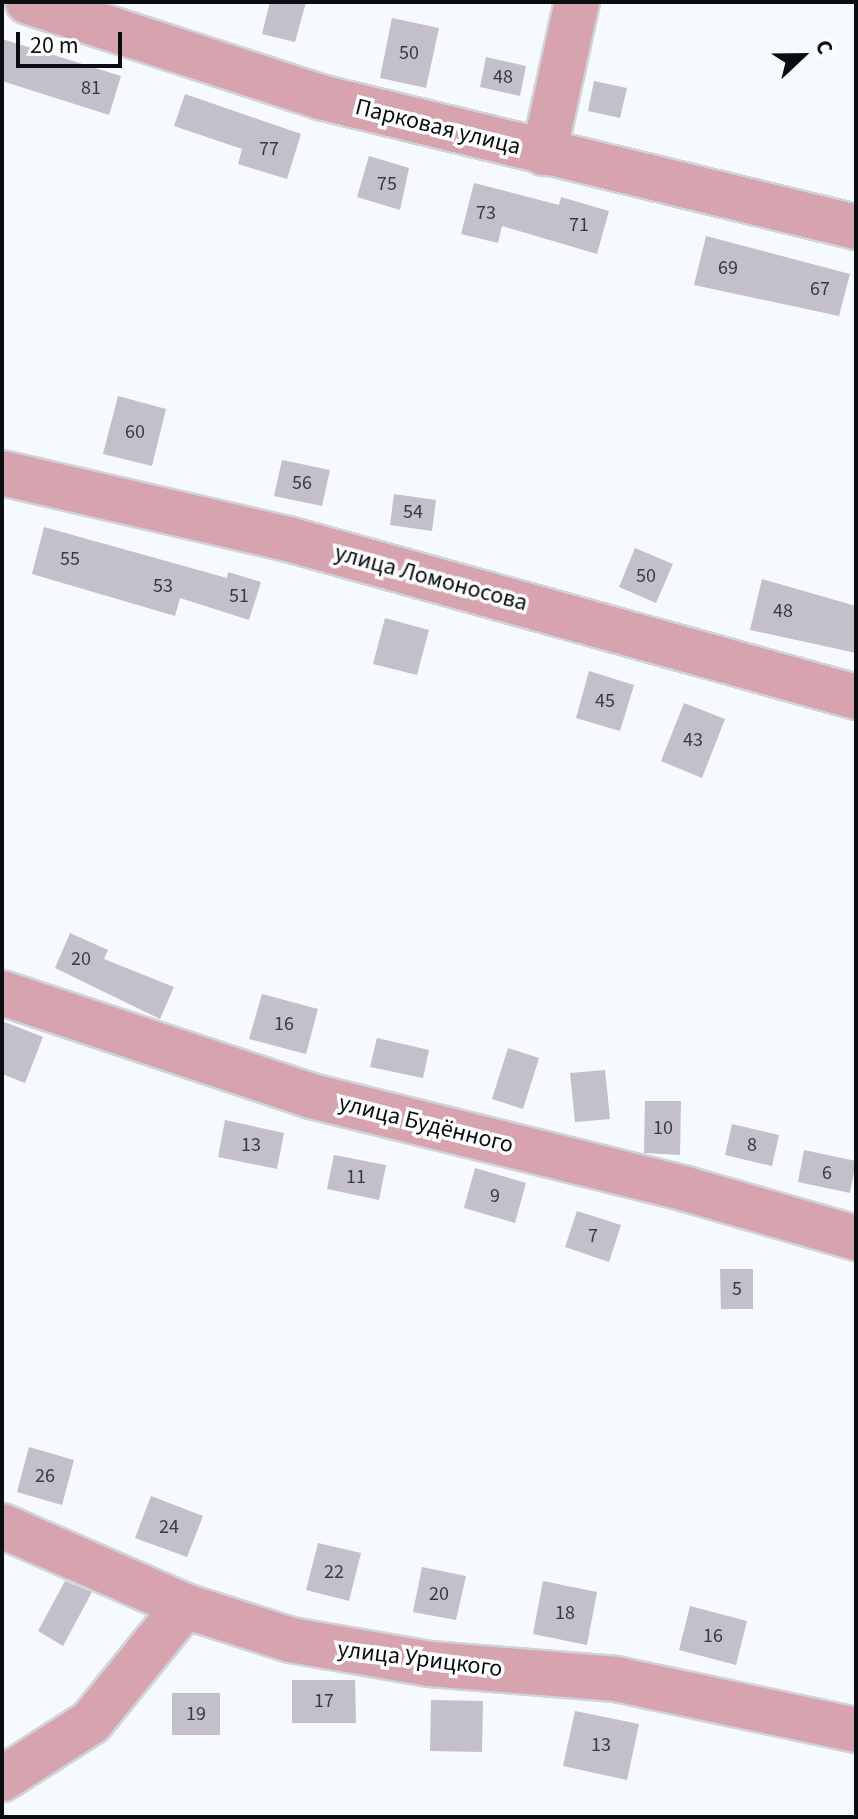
<!DOCTYPE html>
<html>
<head>
<meta charset="utf-8">
<style>
  body { margin:0 }
  #map { position:relative; width:858px; height:1819px; overflow:hidden; background:#f6f9fd; font-family:"Source Sans 3",sans-serif }
  div>[style] { position:absolute }
  .building>* { inset:0; background:#c3c0cb }
  .roads { filter:drop-shadow(2px 0 #d0d3d7) drop-shadow(-2px 0 #d0d3d7) drop-shadow(0 2px #d0d3d7) drop-shadow(0 -2px #d0d3d7) }
  .minor>* { height:44px; margin:-22px; padding:0 22px; transform-origin:22px; border-radius:22px; background:#d6a3af }
  span { translate:-50% -50%; white-space:nowrap; text-align:center; line-height:1.15; -webkit-text-stroke:7px #fff; paint-order:stroke }
  .number-label { font-size:20px; color:#393a40 }
  .number-label span { -webkit-text-stroke-width:0 }
  .street-label { font-size:24px; color:#0b0e11 }
  .frame { position:absolute; inset:0; border:4px solid #0b0e11; pointer-events:none }
  .north { position:absolute; left:762px; top:16px; width:80px; height:80px; -webkit-text-stroke:6px #fff; paint-order:stroke; rotate:68deg; font-size:22px; font-weight:700; line-height:32px; text-align:center; color:#0b0e11 }
  .north::after { content:''; display:block; margin:auto; width:28px; height:36px; background:#0b0e11; clip-path:polygon(50% 0,100% 100%,50% 72%,0 100%) }
  .scale { position:absolute; left:16px; top:32px; width:106px; height:36px; box-sizing:border-box; border:4px solid #0b0e11; border-top:0; padding-left:10px; font-size:24px; line-height:28px; white-space:nowrap; color:#0b0e11; -webkit-text-stroke:6px #fff; paint-order:stroke }
</style>
</head>
<body>
<div id="map">
  <div class="building">
    <div style="clip-path:polygon(270px 2px,306px 2px,295px 42px,262px 34px)"></div>
    <div style="clip-path:polygon(392px 18px,439px 28px,426px 88px,380px 78px)"></div>
    <div style="clip-path:polygon(2px 39px,121px 76px,109px 115px,2px 81px)"></div>
    <div style="clip-path:polygon(486px 57px,526px 66px,520px 96px,480px 87px)"></div>
    <div style="clip-path:polygon(594px 81px,627px 88px,620px 118px,588px 111px)"></div>
    <div style="clip-path:polygon(185px 94px,301px 134px,287px 179px,238px 164px,242px 149px,174px 126px)"></div>
    <div style="clip-path:polygon(369px 156px,409px 168px,400px 210px,357px 197px)"></div>
    <div style="clip-path:polygon(474px 183px,559px 205px,561px 197px,609px 211px,597px 254px,502px 226px,498px 243px,461px 234px)"></div>
    <div style="clip-path:polygon(706px 236px,850px 274px,839px 316px,694px 285px)"></div>
    <div style="clip-path:polygon(118px 396px,166px 409px,152px 466px,103px 454px)"></div>
    <div style="clip-path:polygon(282px 460px,330px 470px,322px 506px,274px 496px)"></div>
    <div style="clip-path:polygon(394px 494px,436px 500px,432px 531px,390px 525px)"></div>
    <div style="clip-path:polygon(44px 527px,227px 578px,228px 572px,261px 582px,249px 620px,180px 598px,175px 616px,32px 574px)"></div>
    <div style="clip-path:polygon(635px 548px,673px 564px,656px 603px,619px 587px)"></div>
    <div style="clip-path:polygon(762px 579px,856px 606px,856px 653px,750px 630px)"></div>
    <div style="clip-path:polygon(385px 618px,429px 630px,417px 675px,373px 664px)"></div>
    <div style="clip-path:polygon(589px 671px,634px 685px,620px 731px,576px 718px)"></div>
    <div style="clip-path:polygon(684px 703px,725px 719px,702px 778px,661px 761px)"></div>
    <div style="clip-path:polygon(70px 933px,108px 950px,104px 959px,174px 987px,160px 1019px,55px 968px)"></div>
    <div style="clip-path:polygon(262px 994px,318px 1009px,306px 1054px,249px 1039px)"></div>
    <div style="clip-path:polygon(2px 1021px,43px 1037px,25px 1083px,2px 1074px)"></div>
    <div style="clip-path:polygon(377px 1038px,429px 1050px,423px 1078px,370px 1067px)"></div>
    <div style="clip-path:polygon(508px 1048px,539px 1058px,523px 1109px,492px 1099px)"></div>
    <div style="clip-path:polygon(605px 1070px,610px 1119px,575px 1122px,570px 1073px)"></div>
    <div style="clip-path:polygon(645px 1101px,681px 1101px,680px 1155px,644px 1153px)"></div>
    <div style="clip-path:polygon(225px 1120px,284px 1133px,277px 1169px,218px 1157px)"></div>
    <div style="clip-path:polygon(732px 1124px,779px 1135px,772px 1166px,725px 1155px)"></div>
    <div style="clip-path:polygon(804px 1150px,856px 1161px,850px 1193px,798px 1182px)"></div>
    <div style="clip-path:polygon(334px 1155px,386px 1165px,379px 1200px,327px 1189px)"></div>
    <div style="clip-path:polygon(475px 1168px,526px 1183px,515px 1223px,464px 1208px)"></div>
    <div style="clip-path:polygon(577px 1211px,621px 1225px,609px 1262px,565px 1247px)"></div>
    <div style="clip-path:polygon(720px 1269px,753px 1269px,753px 1309px,721px 1309px)"></div>
    <div style="clip-path:polygon(29px 1447px,74px 1460px,62px 1505px,17px 1492px)"></div>
    <div style="clip-path:polygon(151px 1496px,203px 1516px,187px 1557px,135px 1538px)"></div>
    <div style="clip-path:polygon(318px 1543px,361px 1553px,349px 1601px,306px 1590px)"></div>
    <div style="clip-path:polygon(422px 1567px,466px 1576px,456px 1620px,413px 1612px)"></div>
    <div style="clip-path:polygon(65px 1581px,92px 1592px,63px 1646px,38px 1631px)"></div>
    <div style="clip-path:polygon(543px 1581px,597px 1592px,587px 1645px,533px 1634px)"></div>
    <div style="clip-path:polygon(690px 1606px,747px 1621px,736px 1665px,679px 1650px)"></div>
    <div style="clip-path:polygon(292px 1680px,355px 1680px,356px 1723px,292px 1723px)"></div>
    <div style="clip-path:polygon(172px 1693px,220px 1693px,220px 1735px,172px 1735px)"></div>
    <div style="clip-path:polygon(431px 1700px,483px 1701px,482px 1752px,430px 1751px)"></div>
    <div style="clip-path:polygon(575px 1711px,639px 1724px,627px 1780px,563px 1766px)"></div>
  </div>
  <div class="roads">
    <div class="minor">
      <div style="left:28px;top:2px;width:307px;rotate:18deg"></div>
      <div style="left:320px;top:97px;width:552px;rotate:13.63deg"></div>
      <div style="left:544px;top:153px;width:155px;rotate:-77.7deg"></div>
      <div style="left:2px;top:473px;width:294px;rotate:13deg"></div>
      <div style="left:288px;top:539px;width:590px;rotate:15.54deg"></div>
      <div style="left:2px;top:993px;width:326px;rotate:18.4deg"></div>
      <div style="left:311px;top:1096px;width:386px;rotate:13.9deg"></div>
      <div style="left:686px;top:1189px;width:177px;rotate:16.1deg"></div>
      <div style="left:2px;top:1526px;width:200px;rotate:23.6deg"></div>
      <div style="left:185px;top:1606px;width:111px;rotate:17.8deg"></div>
      <div style="left:291px;top:1640px;width:141px;rotate:9.8deg"></div>
      <div style="left:430px;top:1664px;width:187px;rotate:4.6deg"></div>
      <div style="left:616px;top:1679px;width:245px;rotate:12deg"></div>
      <div style="left:2px;top:1779px;width:106px;rotate:-32.6deg"></div>
      <div style="left:91px;top:1722px;width:149px;rotate:-51deg"></div>
    </div>
  </div>
  <div class="number-label">
    <span style="left:409px;top:53px">50</span>
    <span style="left:503px;top:77px">48</span>
    <span style="left:91px;top:88px">81</span>
    <span style="left:269px;top:149px">77</span>
    <span style="left:387px;top:184px">75</span>
    <span style="left:486px;top:213px">73</span>
    <span style="left:579px;top:225px">71</span>
    <span style="left:728px;top:268px">69</span>
    <span style="left:820px;top:289px">67</span>
    <span style="left:135px;top:432px">60</span>
    <span style="left:302px;top:483px">56</span>
    <span style="left:413px;top:512px">54</span>
    <span style="left:70px;top:559px">55</span>
    <span style="left:646px;top:576px">50</span>
    <span style="left:163px;top:586px">53</span>
    <span style="left:239px;top:596px">51</span>
    <span style="left:783px;top:611px">48</span>
    <span style="left:605px;top:701px">45</span>
    <span style="left:693px;top:740px">43</span>
    <span style="left:81px;top:959px">20</span>
    <span style="left:284px;top:1024px">16</span>
    <span style="left:663px;top:1128px">10</span>
    <span style="left:251px;top:1145px">13</span>
    <span style="left:752px;top:1145px">8</span>
    <span style="left:827px;top:1173px">6</span>
    <span style="left:356px;top:1177px">11</span>
    <span style="left:495px;top:1196px">9</span>
    <span style="left:593px;top:1236px">7</span>
    <span style="left:737px;top:1289px">5</span>
    <span style="left:45px;top:1476px">26</span>
    <span style="left:169px;top:1527px">24</span>
    <span style="left:334px;top:1572px">22</span>
    <span style="left:439px;top:1594px">20</span>
    <span style="left:565px;top:1613px">18</span>
    <span style="left:713px;top:1636px">16</span>
    <span style="left:324px;top:1701px">17</span>
    <span style="left:196px;top:1714px">19</span>
    <span style="left:601px;top:1745px">13</span>
  </div>
  <div class="street-label">
    <span style="left:438px;top:127px;rotate:14deg">Парковая улица</span>
    <span style="left:431px;top:578px;rotate:15deg">улица Ломоносова</span>
    <span style="left:426px;top:1124px;rotate:14deg">улица Будённого</span>
    <span style="left:420px;top:1659px;rotate:7deg">улица Урицкого</span>
  </div>
  <div class="frame"></div>
  <div class="north">С</div>
  <div class="scale">20 m</div>
</div>
</body>
</html>
